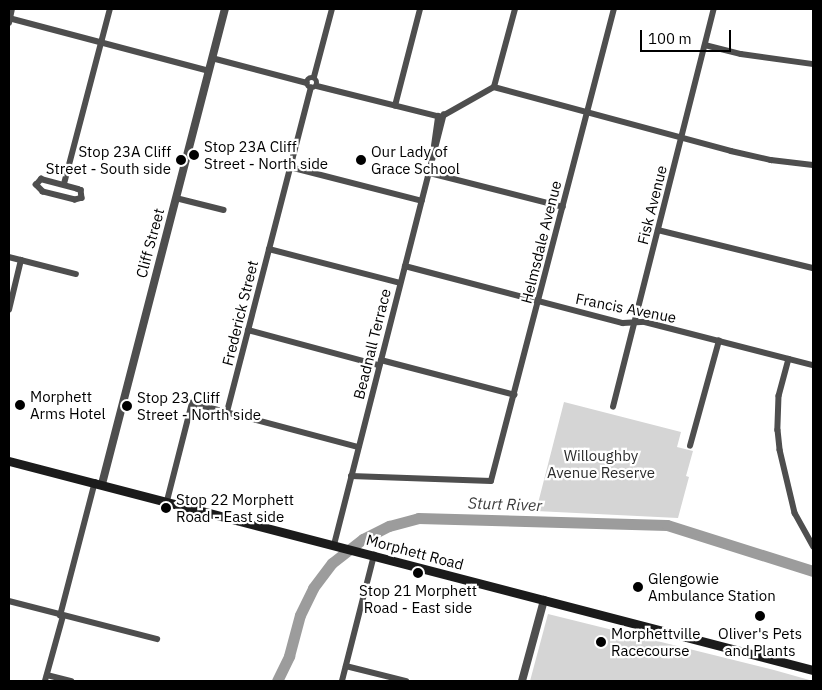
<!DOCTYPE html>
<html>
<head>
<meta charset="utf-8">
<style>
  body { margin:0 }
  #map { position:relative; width:822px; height:690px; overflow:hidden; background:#fff; font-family:"IBM Plex Sans",sans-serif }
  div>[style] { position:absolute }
  .green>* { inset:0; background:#d5d5d5 }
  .river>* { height:11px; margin:-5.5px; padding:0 5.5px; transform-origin:5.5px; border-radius:5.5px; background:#9c9c9c }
  .minor>* { height:5.5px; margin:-2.75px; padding:0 2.75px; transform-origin:2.75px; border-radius:2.75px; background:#4e4e4e }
  .minor>.ring { margin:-2.75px; padding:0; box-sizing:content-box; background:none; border:5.5px solid #4e4e4e; border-radius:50% }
  .tertiary>* { height:8px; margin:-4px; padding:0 4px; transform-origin:4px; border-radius:4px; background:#4e4e4e }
  .secondary>* { height:9px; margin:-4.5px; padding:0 4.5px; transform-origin:4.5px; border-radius:4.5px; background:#1b1b1b }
  .dots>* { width:14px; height:14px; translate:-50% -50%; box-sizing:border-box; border:2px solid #fff; border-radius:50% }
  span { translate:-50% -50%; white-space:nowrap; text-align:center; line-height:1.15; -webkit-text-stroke:4.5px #fff; paint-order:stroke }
  .poi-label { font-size:15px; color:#000 }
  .left { translate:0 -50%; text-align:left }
  .right { translate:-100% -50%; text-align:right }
  .street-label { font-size:15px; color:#000 }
  .park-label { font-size:15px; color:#2c2c2c }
  .water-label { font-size:16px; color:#3d3d3d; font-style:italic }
  .frame { position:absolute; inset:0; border:10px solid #000; pointer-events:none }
  .scale { position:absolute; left:640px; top:30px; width:91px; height:22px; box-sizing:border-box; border:2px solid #000; border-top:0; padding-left:6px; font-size:15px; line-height:18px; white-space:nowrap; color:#000; -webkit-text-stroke:4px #fff; paint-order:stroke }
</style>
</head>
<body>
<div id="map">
  <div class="green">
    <div style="clip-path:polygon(564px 402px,681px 432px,677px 447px,693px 451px,686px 476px,689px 477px,678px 518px,536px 511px)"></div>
    <div style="clip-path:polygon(548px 614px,774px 670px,813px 681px,530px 681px)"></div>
  </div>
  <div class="river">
    <div style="left:277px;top:681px;width:28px;rotate:-64deg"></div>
    <div style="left:289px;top:656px;width:42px;rotate:-75deg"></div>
    <div style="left:300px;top:615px;width:30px;rotate:-64deg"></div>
    <div style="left:313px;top:588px;width:31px;rotate:-53deg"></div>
    <div style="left:332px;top:563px;width:39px;rotate:-38deg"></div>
    <div style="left:363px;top:539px;width:29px;rotate:-27deg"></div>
    <div style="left:389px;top:526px;width:30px;rotate:-15deg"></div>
    <div style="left:418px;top:518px;width:249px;rotate:1.6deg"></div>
    <div style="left:667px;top:525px;width:153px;rotate:17.5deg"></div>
  </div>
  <div class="minor">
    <div style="left:9px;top:18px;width:207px;rotate:14.8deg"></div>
    <div style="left:9px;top:23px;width:14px;rotate:-78deg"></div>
    <div style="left:705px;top:45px;width:37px;rotate:14deg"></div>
    <div style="left:741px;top:54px;width:73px;rotate:7.9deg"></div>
    <div style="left:212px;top:58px;width:98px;rotate:14.7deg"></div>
    <div style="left:314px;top:77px;width:70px;rotate:-75.2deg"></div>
    <div class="ring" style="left:306.5px;top:77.5px;width:5.5px;height:5.5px"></div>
    <div style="left:317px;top:86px;width:128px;rotate:14deg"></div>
    <div style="left:441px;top:117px;width:61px;rotate:-29.5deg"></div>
    <div style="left:494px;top:87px;width:81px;rotate:-74.9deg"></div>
    <div style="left:494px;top:87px;width:245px;rotate:15.1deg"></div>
    <div style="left:731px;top:151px;width:41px;rotate:12.7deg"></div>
    <div style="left:771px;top:160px;width:42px;rotate:6.8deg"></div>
    <div style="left:395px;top:106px;width:100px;rotate:-75.5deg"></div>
    <div style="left:434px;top:146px;width:30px;rotate:-82deg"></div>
    <div style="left:290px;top:167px;width:136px;rotate:14.4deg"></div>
    <div style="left:430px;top:173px;width:137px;rotate:14.3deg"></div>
    <div style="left:41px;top:179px;width:38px;rotate:15deg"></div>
    <div style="left:78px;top:189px;width:3px;rotate:18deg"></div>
    <div style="left:81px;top:190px;width:8px;rotate:83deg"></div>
    <div style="left:82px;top:198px;width:7px;rotate:164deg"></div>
    <div style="left:75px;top:200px;width:33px;rotate:-166deg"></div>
    <div style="left:43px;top:192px;width:10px;rotate:-135deg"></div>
    <div style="left:36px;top:185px;width:8px;rotate:-50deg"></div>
    <div style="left:64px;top:184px;width:181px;rotate:-75.3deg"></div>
    <div style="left:176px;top:198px;width:49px;rotate:14deg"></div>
    <div style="left:658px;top:230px;width:160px;rotate:13.8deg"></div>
    <div style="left:269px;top:249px;width:135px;rotate:14.5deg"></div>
    <div style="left:9px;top:257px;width:69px;rotate:14.2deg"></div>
    <div style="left:405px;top:266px;width:225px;rotate:14.7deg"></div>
    <div style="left:623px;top:323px;width:22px;rotate:-3deg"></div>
    <div style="left:645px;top:322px;width:173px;rotate:14.4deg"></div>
    <div style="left:9px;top:310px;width:51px;rotate:-76.5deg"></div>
    <div style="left:248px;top:330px;width:136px;rotate:15deg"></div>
    <div style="left:789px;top:359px;width:38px;rotate:105deg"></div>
    <div style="left:779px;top:396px;width:34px;rotate:92deg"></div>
    <div style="left:778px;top:430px;width:20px;rotate:84deg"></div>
    <div style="left:780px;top:450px;width:65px;rotate:76.6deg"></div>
    <div style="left:795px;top:513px;width:38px;rotate:61deg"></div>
    <div style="left:381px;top:360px;width:138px;rotate:14.6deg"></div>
    <div style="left:613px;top:407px;width:411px;rotate:-75.8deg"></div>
    <div style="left:227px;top:412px;width:335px;rotate:-75.5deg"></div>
    <div style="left:690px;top:446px;width:109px;rotate:-74.6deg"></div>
    <div style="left:351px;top:476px;width:140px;rotate:2deg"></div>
    <div style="left:491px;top:481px;width:488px;rotate:-75.4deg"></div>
    <div style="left:167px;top:501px;width:101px;rotate:-75.7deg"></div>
    <div style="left:192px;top:403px;width:172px;rotate:14.8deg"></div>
    <div style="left:334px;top:545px;width:444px;rotate:-75.7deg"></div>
    <div style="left:9px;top:601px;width:153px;rotate:14.4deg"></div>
    <div style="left:60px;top:616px;width:138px;rotate:-75.4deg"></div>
    <div style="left:346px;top:666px;width:62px;rotate:14deg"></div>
    <div style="left:47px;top:675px;width:25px;rotate:14deg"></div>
    <div style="left:45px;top:681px;width:67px;rotate:-74.5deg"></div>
    <div style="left:342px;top:681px;width:130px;rotate:-75.7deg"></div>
  </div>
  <div class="tertiary">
    <div style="left:102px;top:484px;width:491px;rotate:-75.5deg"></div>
    <div style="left:522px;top:681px;width:84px;rotate:-74.8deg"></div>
  </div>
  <div class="secondary">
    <div style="left:9px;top:461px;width:831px;rotate:14.57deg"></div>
  </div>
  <div class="dots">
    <div style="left:194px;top:155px;background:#000"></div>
    <div style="left:181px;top:160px;background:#000"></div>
    <div style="left:361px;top:160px;background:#000"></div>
    <div style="left:20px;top:405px;background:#000"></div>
    <div style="left:127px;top:406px;background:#000"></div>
    <div style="left:166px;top:508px;background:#000"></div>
    <div style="left:418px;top:573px;background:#000"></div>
    <div style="left:638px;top:587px;background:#000"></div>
    <div style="left:760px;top:616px;background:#000"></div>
    <div style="left:601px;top:642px;background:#000"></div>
  </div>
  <div class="poi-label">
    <span class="left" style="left:204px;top:155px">Stop 23A Cliff<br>Street - North side</span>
    <span class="right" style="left:171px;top:160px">Stop 23A Cliff<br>Street - South side</span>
    <span class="left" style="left:371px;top:160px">Our Lady of<br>Grace School</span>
    <span class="left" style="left:30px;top:405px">Morphett<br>Arms Hotel</span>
    <span class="left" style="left:137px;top:406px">Stop 23 Cliff<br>Street - North side</span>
    <span class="left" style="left:176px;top:508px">Stop 22 Morphett<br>Road - East side</span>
    <span class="left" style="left:648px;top:587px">Glengowie<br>Ambulance Station</span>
    <span style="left:418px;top:599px">Stop 21 Morphett<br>Road - East side</span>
    <span class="left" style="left:611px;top:642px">Morphettville<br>Racecourse</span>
    <span style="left:760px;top:642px">Oliver's Pets<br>and Plants</span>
  </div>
  <div class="street-label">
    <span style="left:652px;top:205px;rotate:-76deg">Fisk Avenue</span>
    <span style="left:541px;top:242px;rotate:-76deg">Helmsdale Avenue</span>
    <span style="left:150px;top:243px;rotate:-75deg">Cliff Street</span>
    <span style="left:626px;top:308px;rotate:11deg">Francis Avenue</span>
    <span style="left:240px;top:313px;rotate:-76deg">Frederick Street</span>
    <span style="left:372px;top:344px;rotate:-76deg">Beadnall Terrace</span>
    <span style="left:415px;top:552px;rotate:15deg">Morphett Road</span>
  </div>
  <div class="park-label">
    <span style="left:601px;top:464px">Willoughby<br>Avenue Reserve</span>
  </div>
  <div class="water-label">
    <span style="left:505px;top:504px;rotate:2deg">Sturt River</span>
  </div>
  <div class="frame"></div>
  <div class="scale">100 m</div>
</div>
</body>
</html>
